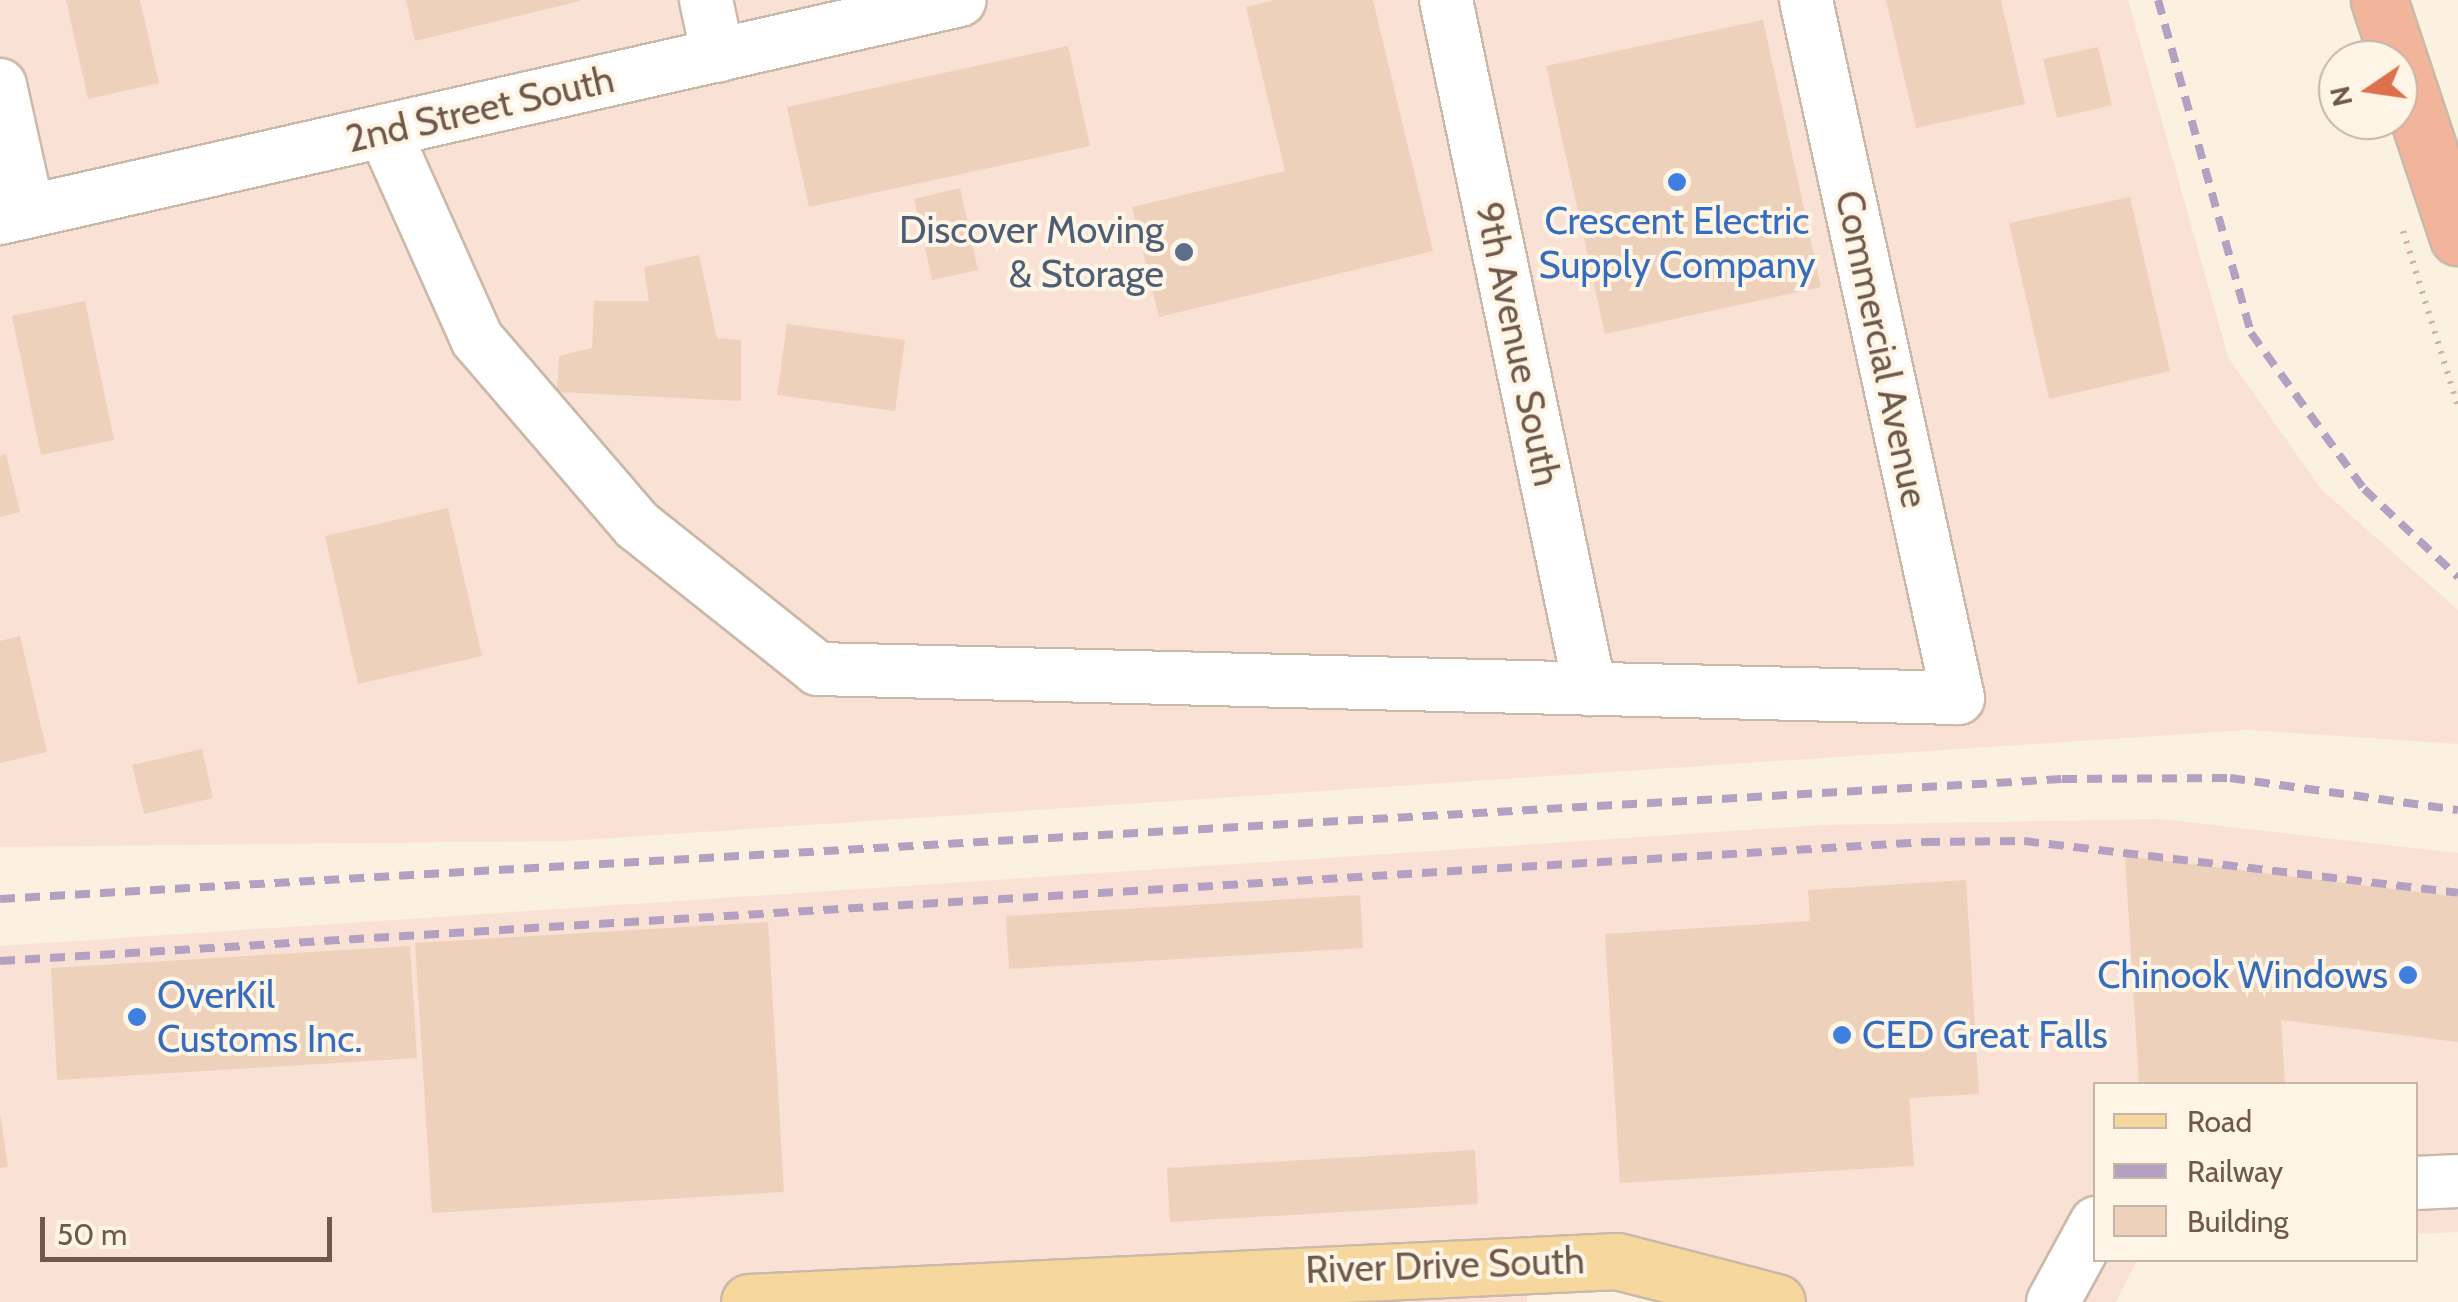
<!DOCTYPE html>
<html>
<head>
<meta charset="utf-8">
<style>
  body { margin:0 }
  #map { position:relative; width:2458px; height:1302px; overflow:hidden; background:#faf1e1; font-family:Cabin,sans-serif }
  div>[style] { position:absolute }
  .commercial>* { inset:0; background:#fae1d5 }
  .building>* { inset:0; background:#eed1ba }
  .path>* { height:6px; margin-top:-3px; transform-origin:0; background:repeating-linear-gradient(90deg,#d2b49e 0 2.5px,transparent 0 10.5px) }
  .roads { filter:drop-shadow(2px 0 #cab9a9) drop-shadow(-2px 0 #cab9a9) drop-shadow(0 2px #cab9a9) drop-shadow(0 -2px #cab9a9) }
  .minor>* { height:52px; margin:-26px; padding:0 26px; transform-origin:26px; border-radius:26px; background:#fff }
  .major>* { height:55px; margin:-27.5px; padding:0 27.5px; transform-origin:27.5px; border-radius:27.5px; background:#f6d79d }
  .highway>* { height:55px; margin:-27.5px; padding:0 27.5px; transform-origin:27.5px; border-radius:27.5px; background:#f2b49b }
  .rail>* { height:8px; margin-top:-4px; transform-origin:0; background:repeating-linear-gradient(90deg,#b4a1c2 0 15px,transparent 0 25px) }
  .dots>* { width:28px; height:28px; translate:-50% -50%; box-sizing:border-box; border:5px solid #fef5e7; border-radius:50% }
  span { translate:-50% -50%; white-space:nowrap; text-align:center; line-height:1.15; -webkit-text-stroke:8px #fef5e7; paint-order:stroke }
  .street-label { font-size:38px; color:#70584a }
  .shop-label { font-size:38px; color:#366cbe }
  .right { translate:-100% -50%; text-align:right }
  .left { translate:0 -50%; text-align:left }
  .service-label { font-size:38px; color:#4e5e75 }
  .legend { position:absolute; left:2093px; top:1082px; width:325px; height:180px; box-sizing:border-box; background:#fef5e7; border:2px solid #c5b6a8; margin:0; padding:12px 18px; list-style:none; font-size:30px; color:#70584a }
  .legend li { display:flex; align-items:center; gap:20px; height:50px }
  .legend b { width:50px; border:2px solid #c5b6a8 }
  .north { position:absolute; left:2318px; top:40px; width:100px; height:100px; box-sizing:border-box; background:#fef5e7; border:2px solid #c5b6a8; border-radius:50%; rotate:257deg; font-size:28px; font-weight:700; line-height:40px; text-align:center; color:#70584a }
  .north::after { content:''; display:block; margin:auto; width:35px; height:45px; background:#de714d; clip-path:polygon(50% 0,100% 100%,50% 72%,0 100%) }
  .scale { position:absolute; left:40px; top:1217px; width:292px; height:45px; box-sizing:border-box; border:5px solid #70584a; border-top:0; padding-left:12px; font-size:30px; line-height:35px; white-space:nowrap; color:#70584a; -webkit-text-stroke:8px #fef5e7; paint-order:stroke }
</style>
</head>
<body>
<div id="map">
  <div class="commercial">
    <div style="clip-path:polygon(0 0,2128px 0,2228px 357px,2321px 489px,2458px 610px,2458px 744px,2247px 730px,566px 841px,0 847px)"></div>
    <div style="clip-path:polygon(2160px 819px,2458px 853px,2458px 1232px,2416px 1234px,2416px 1084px,2096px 1084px,2096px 1260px,2137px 1260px,2116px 1302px,1777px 1302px,1528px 1262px,1527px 1302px,0 1302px,0 946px,1823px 825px)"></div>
  </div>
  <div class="building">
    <div style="clip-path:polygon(66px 0,140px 0,159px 83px,88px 99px)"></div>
    <div style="clip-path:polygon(406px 0,580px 0,580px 1px,415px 41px)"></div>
    <div style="clip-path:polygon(1275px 0,1373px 0,1433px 251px,1159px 317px,1132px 207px,1285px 171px,1246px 7px)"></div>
    <div style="clip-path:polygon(1886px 0,2001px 0,2025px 104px,1916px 128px)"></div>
    <div style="clip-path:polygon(1763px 20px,1821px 287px,1605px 334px,1546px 66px)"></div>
    <div style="clip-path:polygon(1068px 46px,1090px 146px,809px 207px,787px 107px)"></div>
    <div style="clip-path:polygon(2098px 47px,2112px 105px,2057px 118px,2043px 59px)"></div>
    <div style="clip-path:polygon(960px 188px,978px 270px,932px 280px,914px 199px)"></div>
    <div style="clip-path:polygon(2130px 197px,2170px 371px,2049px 399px,2009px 223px)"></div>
    <div style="clip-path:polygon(699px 255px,717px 338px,741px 340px,741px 401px,557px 392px,559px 356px,592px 348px,594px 301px,649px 301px,644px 267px)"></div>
    <div style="clip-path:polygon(85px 301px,114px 440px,41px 455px,12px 316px)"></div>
    <div style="clip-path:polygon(787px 324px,905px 340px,895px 411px,777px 395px)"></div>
    <div style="clip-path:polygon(6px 454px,20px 512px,0 517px,0 456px)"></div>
    <div style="clip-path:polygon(448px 508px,482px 656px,358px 684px,325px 536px)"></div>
    <div style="clip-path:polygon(20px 636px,47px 752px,0 763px,0 641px)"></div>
    <div style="clip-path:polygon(202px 749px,213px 798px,144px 814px,132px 765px)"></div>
    <div style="clip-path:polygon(2125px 856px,2458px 897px,2458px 1042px,2281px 1020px,2285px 1084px,2139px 1084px)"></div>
    <div style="clip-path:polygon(1966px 880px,1979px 1094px,1909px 1098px,1914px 1166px,1620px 1183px,1605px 934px,1810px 921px,1808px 890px)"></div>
    <div style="clip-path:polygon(1360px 895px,1363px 948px,1009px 969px,1006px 916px)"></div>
    <div style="clip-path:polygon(768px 922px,784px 1192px,432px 1213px,415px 943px)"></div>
    <div style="clip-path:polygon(410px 946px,417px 1058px,57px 1080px,51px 968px)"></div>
    <div style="clip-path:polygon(0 1114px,8px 1167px,0 1168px)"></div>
    <div style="clip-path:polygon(1475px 1150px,1478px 1204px,1170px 1222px,1167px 1168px)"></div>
  </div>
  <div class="path">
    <div style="left:2403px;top:231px;width:184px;rotate:72.6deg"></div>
  </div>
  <div class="roads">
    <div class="minor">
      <div style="left:706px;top:0;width:57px;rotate:77.9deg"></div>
      <div style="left:1446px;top:0;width:704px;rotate:78.2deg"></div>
      <div style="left:0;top:85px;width:129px;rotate:77.5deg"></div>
      <div style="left:384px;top:131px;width:228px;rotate:65.9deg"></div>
      <div style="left:477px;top:339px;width:245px;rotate:49.3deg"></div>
      <div style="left:637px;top:525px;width:231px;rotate:38.5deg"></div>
      <div style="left:818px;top:669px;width:1140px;rotate:1.46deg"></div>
      <div style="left:1958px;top:698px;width:714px;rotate:-102.29deg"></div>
      <div style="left:0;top:218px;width:984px;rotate:-12.79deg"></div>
      <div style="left:2416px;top:1183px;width:42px;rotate:-2.7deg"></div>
      <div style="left:2053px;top:1302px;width:90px;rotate:-61.4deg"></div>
    </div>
    <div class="major">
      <div style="left:749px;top:1302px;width:869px;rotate:-2.7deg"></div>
      <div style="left:1617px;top:1261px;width:165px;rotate:14.4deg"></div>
    </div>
    <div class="highway">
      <div style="left:2379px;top:0;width:250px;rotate:71.6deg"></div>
    </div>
  </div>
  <div class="rail">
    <div style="left:2158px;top:0;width:346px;rotate:74.4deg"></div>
    <div style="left:2251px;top:333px;width:193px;rotate:54.1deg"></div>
    <div style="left:2364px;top:489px;width:129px;rotate:43.1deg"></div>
    <div style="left:0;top:899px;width:2065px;rotate:-3.33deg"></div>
    <div style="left:2062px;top:779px;width:168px;rotate:-0.3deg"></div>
    <div style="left:2230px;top:778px;width:230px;rotate:8deg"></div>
    <div style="left:0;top:961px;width:1929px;rotate:-3.54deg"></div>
    <div style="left:1925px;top:842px;width:99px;rotate:-0.6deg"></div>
    <div style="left:2024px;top:841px;width:437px;rotate:6.8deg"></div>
  </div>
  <div class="dots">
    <div style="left:1677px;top:182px;background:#3f7fe0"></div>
    <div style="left:1184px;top:252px;background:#5c6f8a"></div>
    <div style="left:2408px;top:975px;background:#3f7fe0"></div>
    <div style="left:137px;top:1017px;background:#3f7fe0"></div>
    <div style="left:1842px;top:1035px;background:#3f7fe0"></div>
  </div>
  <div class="street-label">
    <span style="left:480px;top:109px;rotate:-13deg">2nd Street South</span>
    <span style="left:1518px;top:344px;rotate:78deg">9th Avenue South</span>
    <span style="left:1882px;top:349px;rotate:78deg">Commercial Avenue</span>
    <span style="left:1445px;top:1265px;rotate:-2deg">River Drive South</span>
  </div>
  <div class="shop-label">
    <span style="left:1677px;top:243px">Crescent Electric<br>Supply Company</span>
    <span class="right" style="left:2388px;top:975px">Chinook Windows</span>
    <span class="left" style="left:157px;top:1017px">OverKil<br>Customs Inc.</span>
    <span class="left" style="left:1862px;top:1035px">CED Great Falls</span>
  </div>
  <div class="service-label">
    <span class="right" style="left:1164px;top:252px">Discover Moving<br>&amp; Storage</span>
  </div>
  <ul class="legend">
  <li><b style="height:12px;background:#f6d79d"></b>Road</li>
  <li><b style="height:12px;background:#b4a1c2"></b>Railway</li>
  <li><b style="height:28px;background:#eed1ba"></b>Building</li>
  </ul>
  <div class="north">N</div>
  <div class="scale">50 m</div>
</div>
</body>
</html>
